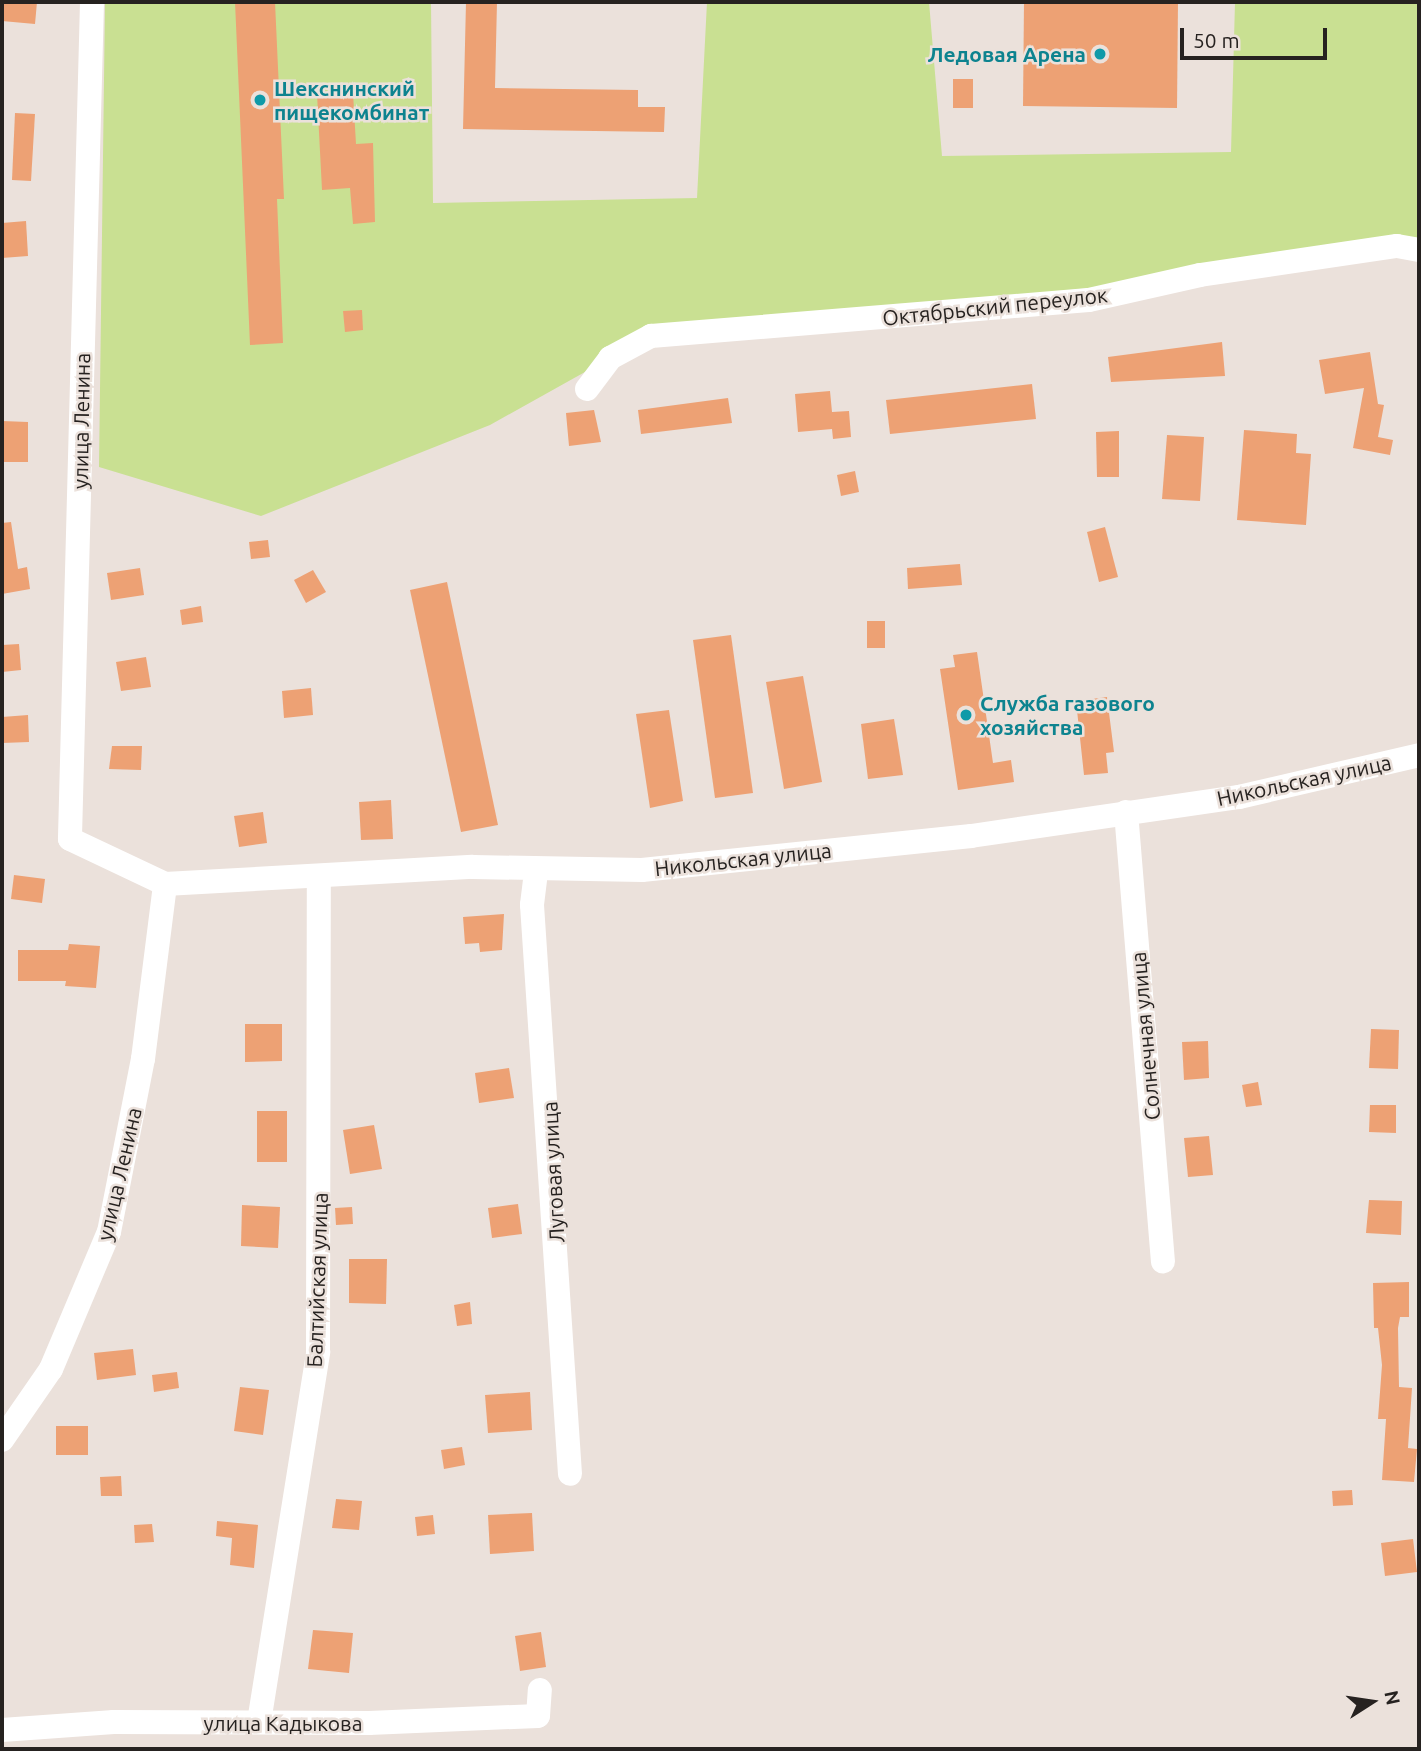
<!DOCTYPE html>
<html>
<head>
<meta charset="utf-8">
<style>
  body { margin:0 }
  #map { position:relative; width:1421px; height:1751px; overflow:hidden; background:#ebe1db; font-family:Ubuntu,sans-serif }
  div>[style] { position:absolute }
  .green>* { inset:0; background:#c9e092 }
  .building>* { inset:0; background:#eda174 }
  .minor>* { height:24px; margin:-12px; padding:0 12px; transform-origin:12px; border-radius:12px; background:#fff }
  .dots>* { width:19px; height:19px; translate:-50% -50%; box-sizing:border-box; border:4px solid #ebe1db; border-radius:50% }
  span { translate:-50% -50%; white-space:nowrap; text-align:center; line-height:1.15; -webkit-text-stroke:5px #ebe1db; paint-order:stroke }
  .culture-label { font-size:21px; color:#0d838f; font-weight:700 }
  .right { translate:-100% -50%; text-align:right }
  .left { translate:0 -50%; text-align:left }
  .street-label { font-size:21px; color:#262220 }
  .frame { position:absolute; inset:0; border:4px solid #262220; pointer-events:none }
  .north { position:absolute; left:1337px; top:1667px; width:70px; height:70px; -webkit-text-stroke:5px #ebe1db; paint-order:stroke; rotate:78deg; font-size:19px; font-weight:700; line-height:28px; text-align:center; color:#262220 }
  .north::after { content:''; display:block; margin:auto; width:24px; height:32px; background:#262220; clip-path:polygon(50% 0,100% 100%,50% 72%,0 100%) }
  .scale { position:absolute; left:1180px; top:28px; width:147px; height:32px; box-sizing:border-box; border:4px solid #262220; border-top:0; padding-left:9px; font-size:21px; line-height:24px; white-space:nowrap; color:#262220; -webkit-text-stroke:5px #ebe1db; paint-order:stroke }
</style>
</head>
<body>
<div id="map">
  <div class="green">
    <div style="clip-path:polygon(105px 2px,431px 2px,433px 203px,697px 198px,707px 2px,929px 2px,942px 156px,1231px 152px,1235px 2px,1419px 2px,1419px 243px,1136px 283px,758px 323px,610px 358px,490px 425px,261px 516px,99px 467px)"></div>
  </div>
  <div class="building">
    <div style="clip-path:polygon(2px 2px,37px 2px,35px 24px,2px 21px)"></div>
    <div style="clip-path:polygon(235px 2px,275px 2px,284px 199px,277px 199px,283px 343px,250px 345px)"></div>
    <div style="clip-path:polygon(466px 2px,497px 2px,495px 88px,638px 90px,638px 107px,665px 107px,664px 132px,463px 129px)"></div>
    <div style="clip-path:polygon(1024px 2px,1178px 2px,1177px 108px,1023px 106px)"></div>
    <div style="clip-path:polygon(953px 79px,973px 79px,973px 108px,953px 108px)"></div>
    <div style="clip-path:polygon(353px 93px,356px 144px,373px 143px,375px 222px,353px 224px,350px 188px,322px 190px,317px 94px)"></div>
    <div style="clip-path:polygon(15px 113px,35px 114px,31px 181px,12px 180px)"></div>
    <div style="clip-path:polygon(26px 221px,28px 256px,2px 258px,2px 223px)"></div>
    <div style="clip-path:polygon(362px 310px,363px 330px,345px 332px,343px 311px)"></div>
    <div style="clip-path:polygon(1222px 342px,1225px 376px,1111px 382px,1108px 357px)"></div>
    <div style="clip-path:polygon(1370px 352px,1378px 404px,1384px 405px,1378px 437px,1393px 440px,1390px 455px,1353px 448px,1364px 388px,1325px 394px,1319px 360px)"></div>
    <div style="clip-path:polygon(1032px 384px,1036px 419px,890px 434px,886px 400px)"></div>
    <div style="clip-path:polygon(830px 391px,832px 412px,849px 411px,851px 437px,833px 439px,832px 429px,798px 432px,795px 394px)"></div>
    <div style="clip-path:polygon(728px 398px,732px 423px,641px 434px,638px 410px)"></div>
    <div style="clip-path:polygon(594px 410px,601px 442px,569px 446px,566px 413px)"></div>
    <div style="clip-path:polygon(2px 421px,28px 422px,28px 462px,2px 462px)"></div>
    <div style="clip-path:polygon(1244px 430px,1297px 434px,1296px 453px,1311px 454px,1306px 525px,1237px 520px)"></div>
    <div style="clip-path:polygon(1119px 431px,1119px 477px,1097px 477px,1096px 432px)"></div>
    <div style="clip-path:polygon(1167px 435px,1204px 437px,1200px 501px,1162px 499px)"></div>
    <div style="clip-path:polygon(855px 471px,859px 492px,841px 496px,837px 475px)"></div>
    <div style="clip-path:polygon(11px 522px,18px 569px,27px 567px,30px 589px,2px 594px,2px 523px)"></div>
    <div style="clip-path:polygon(1105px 527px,1118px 577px,1099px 582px,1087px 532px)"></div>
    <div style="clip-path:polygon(268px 540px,270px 557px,251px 559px,249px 542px)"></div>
    <div style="clip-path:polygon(960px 564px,962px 585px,908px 589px,907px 568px)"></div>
    <div style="clip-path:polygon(140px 568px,144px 595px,111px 600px,107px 573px)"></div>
    <div style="clip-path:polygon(313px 570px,326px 592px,306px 603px,294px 580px)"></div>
    <div style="clip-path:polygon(447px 582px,498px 825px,461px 832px,410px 590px)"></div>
    <div style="clip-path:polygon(201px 606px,203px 622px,182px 625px,180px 610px)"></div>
    <div style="clip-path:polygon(867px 621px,885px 621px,885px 648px,867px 648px)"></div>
    <div style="clip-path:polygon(731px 635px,753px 793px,715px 798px,693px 640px)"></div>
    <div style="clip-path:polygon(19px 644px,21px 670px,2px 672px,2px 645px)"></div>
    <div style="clip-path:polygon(977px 652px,993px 763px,1011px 760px,1014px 782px,958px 790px,940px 669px,955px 667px,953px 655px)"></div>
    <div style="clip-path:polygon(146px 657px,151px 687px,121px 691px,116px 662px)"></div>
    <div style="clip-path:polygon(803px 676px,822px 782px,784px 789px,766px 682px)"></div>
    <div style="clip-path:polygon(311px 688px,313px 715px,284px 718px,282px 691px)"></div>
    <div style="clip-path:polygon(1107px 697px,1114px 752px,1106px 753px,1108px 773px,1084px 775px,1076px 701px)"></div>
    <div style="clip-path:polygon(669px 710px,683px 801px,650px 808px,636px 714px)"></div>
    <div style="clip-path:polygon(28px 715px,29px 742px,2px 743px,2px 717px)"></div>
    <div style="clip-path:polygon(894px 719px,903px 775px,868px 779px,861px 724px)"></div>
    <div style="clip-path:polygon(112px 746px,142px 746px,141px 770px,109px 769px)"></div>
    <div style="clip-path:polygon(391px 800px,393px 839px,361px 840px,359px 802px)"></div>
    <div style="clip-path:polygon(263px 812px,267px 843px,239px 847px,234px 816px)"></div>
    <div style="clip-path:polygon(14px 875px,45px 879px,42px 903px,11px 899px)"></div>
    <div style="clip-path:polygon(504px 914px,502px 950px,480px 952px,479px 943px,465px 944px,463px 917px)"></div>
    <div style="clip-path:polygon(69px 944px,100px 946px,96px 988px,65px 986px,66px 981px,18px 981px,18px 950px,68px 950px)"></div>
    <div style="clip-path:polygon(245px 1024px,282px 1024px,282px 1061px,245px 1062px)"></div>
    <div style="clip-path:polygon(1371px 1029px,1399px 1030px,1398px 1069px,1369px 1068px)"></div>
    <div style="clip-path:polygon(1208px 1041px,1209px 1078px,1184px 1080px,1182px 1042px)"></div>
    <div style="clip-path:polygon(509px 1068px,514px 1098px,479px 1103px,475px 1073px)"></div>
    <div style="clip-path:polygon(1258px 1082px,1262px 1105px,1246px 1107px,1242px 1085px)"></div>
    <div style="clip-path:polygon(1370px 1105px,1396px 1105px,1396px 1133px,1369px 1132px)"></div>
    <div style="clip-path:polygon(257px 1111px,287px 1111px,287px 1162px,257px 1162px)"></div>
    <div style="clip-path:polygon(374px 1125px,382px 1169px,350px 1174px,343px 1130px)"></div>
    <div style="clip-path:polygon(1209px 1136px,1213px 1175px,1188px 1177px,1184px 1138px)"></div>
    <div style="clip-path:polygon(1369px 1200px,1402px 1201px,1401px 1235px,1366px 1233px)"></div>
    <div style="clip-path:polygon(518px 1204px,522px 1234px,492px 1238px,488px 1208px)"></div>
    <div style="clip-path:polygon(242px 1205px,280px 1207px,278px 1248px,241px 1246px)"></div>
    <div style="clip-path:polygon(352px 1207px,353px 1224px,336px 1225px,335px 1208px)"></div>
    <div style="clip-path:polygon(349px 1259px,387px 1259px,386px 1304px,349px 1303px)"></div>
    <div style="clip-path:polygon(1409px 1282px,1409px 1317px,1400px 1317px,1398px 1328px,1399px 1387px,1412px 1388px,1408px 1448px,1417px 1449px,1414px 1482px,1382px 1480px,1386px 1419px,1378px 1419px,1382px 1365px,1378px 1328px,1374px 1328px,1373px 1283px)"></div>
    <div style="clip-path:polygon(470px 1302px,472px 1324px,457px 1326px,454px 1305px)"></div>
    <div style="clip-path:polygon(133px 1349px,136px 1375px,97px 1380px,94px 1353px)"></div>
    <div style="clip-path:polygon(177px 1372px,179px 1388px,154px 1392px,152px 1375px)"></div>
    <div style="clip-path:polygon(240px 1387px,269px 1390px,263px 1435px,234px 1431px)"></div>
    <div style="clip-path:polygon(530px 1392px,532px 1430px,488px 1433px,485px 1395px)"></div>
    <div style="clip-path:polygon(56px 1426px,88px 1426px,88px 1455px,56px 1455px)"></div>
    <div style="clip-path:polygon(462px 1447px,465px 1465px,444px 1469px,441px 1450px)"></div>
    <div style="clip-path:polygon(121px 1476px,122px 1496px,101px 1496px,100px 1477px)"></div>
    <div style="clip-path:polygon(1352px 1490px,1353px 1505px,1333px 1506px,1332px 1491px)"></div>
    <div style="clip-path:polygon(336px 1499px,362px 1501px,359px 1530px,332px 1528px)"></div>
    <div style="clip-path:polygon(532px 1513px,534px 1551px,490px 1554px,488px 1515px)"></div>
    <div style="clip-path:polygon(433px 1515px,435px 1534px,417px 1536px,415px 1517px)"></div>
    <div style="clip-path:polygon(217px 1521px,258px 1525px,254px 1568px,230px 1565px,232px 1538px,216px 1536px)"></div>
    <div style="clip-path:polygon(152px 1524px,154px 1542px,135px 1543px,134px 1525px)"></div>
    <div style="clip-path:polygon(1413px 1539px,1417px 1572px,1385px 1576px,1381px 1543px)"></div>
    <div style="clip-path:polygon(313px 1630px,353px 1633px,349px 1673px,308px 1669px)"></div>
    <div style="clip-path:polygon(541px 1632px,546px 1667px,520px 1671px,515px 1636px)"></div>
  </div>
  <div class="minor">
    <div style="left:92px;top:2px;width:837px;rotate:91.51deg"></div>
    <div style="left:70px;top:839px;width:105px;rotate:25.3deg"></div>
    <div style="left:165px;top:884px;width:308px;rotate:-3.2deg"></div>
    <div style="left:473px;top:867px;width:169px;rotate:1deg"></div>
    <div style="left:642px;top:870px;width:331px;rotate:-5.9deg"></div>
    <div style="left:971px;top:836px;width:271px;rotate:-8.3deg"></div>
    <div style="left:1239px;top:797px;width:185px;rotate:-13.1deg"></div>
    <div style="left:587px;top:389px;width:39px;rotate:-53deg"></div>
    <div style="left:610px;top:358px;width:47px;rotate:-28.2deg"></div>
    <div style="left:651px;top:336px;width:439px;rotate:-4.7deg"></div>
    <div style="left:1089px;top:300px;width:114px;rotate:-12.7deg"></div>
    <div style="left:1200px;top:275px;width:199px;rotate:-8.4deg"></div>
    <div style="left:1397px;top:246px;width:22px;rotate:10deg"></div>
    <div style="left:1126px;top:812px;width:451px;rotate:85.3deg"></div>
    <div style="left:536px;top:872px;width:33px;rotate:97deg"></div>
    <div style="left:532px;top:905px;width:570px;rotate:86.18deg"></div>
    <div style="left:2px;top:1440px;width:86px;rotate:-55.4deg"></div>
    <div style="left:51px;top:1369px;width:149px;rotate:-67.1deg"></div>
    <div style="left:109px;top:1232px;width:176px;rotate:-78.9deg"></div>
    <div style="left:143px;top:1059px;width:176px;rotate:-82.8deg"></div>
    <div style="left:259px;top:1722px;width:375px;rotate:-80.9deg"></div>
    <div style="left:318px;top:1352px;width:476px;rotate:-89.9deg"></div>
    <div style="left:2px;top:1730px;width:112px;rotate:-4.1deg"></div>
    <div style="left:114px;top:1722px;width:255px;rotate:0.2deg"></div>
    <div style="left:369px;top:1723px;width:169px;rotate:-2.4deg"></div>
    <div style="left:538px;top:1716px;width:26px;rotate:-86deg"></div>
  </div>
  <div class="dots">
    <div style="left:1100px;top:54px;background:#0f9aa8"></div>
    <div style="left:260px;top:100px;background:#0f9aa8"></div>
    <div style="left:966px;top:715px;background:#0f9aa8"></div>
  </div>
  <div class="culture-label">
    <span class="right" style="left:1086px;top:54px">Ледовая Арена</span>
    <span class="left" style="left:274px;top:100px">Шекснинский<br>пищекомбинат</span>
    <span class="left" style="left:980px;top:715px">Служба газового<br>хозяйства</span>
  </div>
  <div class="street-label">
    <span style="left:995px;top:306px;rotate:-6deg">Октябрьский переулок</span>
    <span style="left:81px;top:421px;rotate:-89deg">улица Ленина</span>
    <span style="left:1304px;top:780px;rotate:-12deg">Никольская улица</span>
    <span style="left:743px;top:859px;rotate:-6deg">Никольская улица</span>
    <span style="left:1145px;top:1036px;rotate:-95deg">Солнечная улица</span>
    <span style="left:553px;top:1172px;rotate:-93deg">Луговая улица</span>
    <span style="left:119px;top:1174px;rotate:-77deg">улица Ленина</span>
    <span style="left:317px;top:1280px;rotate:-88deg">Балтийская улица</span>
    <span style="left:283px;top:1723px">улица Кадыкова</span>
  </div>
  <div class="frame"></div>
  <div class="north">N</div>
  <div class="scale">50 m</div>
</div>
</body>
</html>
